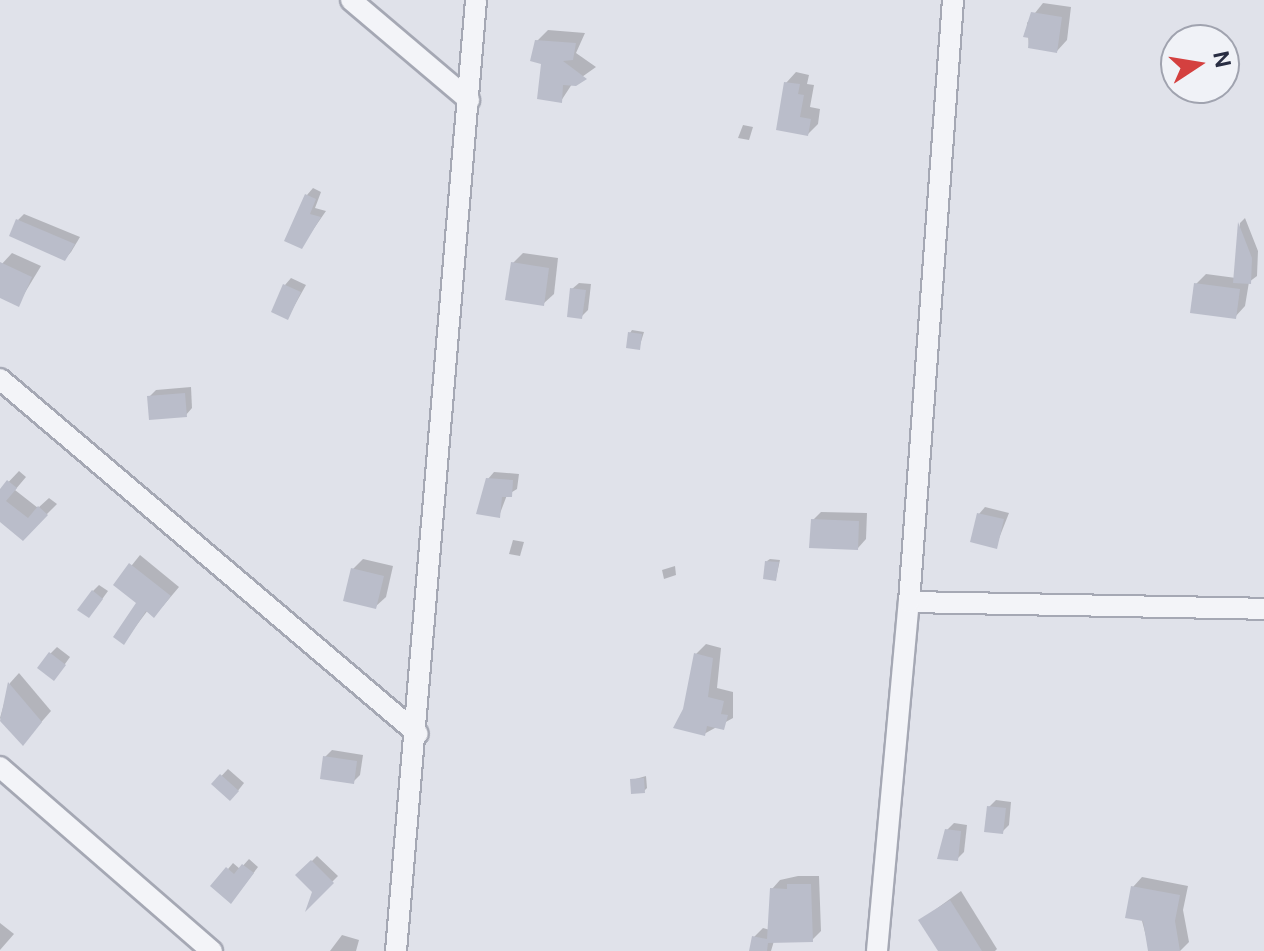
<!DOCTYPE html>
<html>
<head>
<meta charset="utf-8">
<style>
  body { margin:0 }
  #map { position:relative; width:1264px; height:951px; overflow:hidden; background:#e0e2ea; font-family:"DM Sans",sans-serif }
  div>[style] { position:absolute }
  .shadow>* { inset:0; background:#0003 }
  .building>* { inset:0; background:#babdca }
  .roads { filter:drop-shadow(2px 0 #a5a8b4) drop-shadow(-2px 0 #a5a8b4) drop-shadow(0 2px #a5a8b4) drop-shadow(0 -2px #a5a8b4) }
  .minor>* { height:20px; margin:-10px; padding:0 10px; transform-origin:10px; border-radius:10px; background:#f3f4f8 }
  span { translate:-50% -50%; white-space:nowrap; text-align:center; line-height:1.15; -webkit-text-stroke:6px #f0f2f7; paint-order:stroke }
  .north { position:absolute; left:1160px; top:24px; width:80px; height:80px; box-sizing:border-box; background:#f0f2f7; border:2px solid #a0a3af; border-radius:50%; rotate:78deg; font-size:22px; font-weight:700; line-height:32px; text-align:center; color:#282d42 }
  .north::after { content:''; display:block; margin:auto; width:28px; height:36px; background:#d4403f; clip-path:polygon(50% 0,100% 100%,50% 72%,0 100%) }
</style>
</head>
<body>
<div id="map">
  <div class="shadow">
    <div style="clip-path:polygon(1043px 3px,1071px 7px,1067px 40px,1057px 51px,1029px 47px,1027px 23px)"></div>
    <div style="clip-path:polygon(548px 30px,585px 33px,576px 53px,596px 67px,572px 84px,561px 101px,537px 41px)"></div>
    <div style="clip-path:polygon(796px 72px,809px 75px,807px 84px,814px 85px,810px 107px,820px 109px,818px 124px,808px 134px,778px 129px,786px 83px)"></div>
    <div style="clip-path:polygon(743px 125px,753px 127px,749px 140px,738px 138px)"></div>
    <div style="clip-path:polygon(313px 188px,321px 192px,315px 208px,326px 211px,301px 247px,307px 195px)"></div>
    <div style="clip-path:polygon(24px 214px,80px 237px,71px 252px,65px 259px,18px 220px)"></div>
    <div style="clip-path:polygon(1245px 218px,1258px 251px,1257px 276px,1249px 282px,1245px 306px,1235px 317px,1196px 284px,1206px 274px,1236px 278px,1240px 223px)"></div>
    <div style="clip-path:polygon(12px 253px,41px 266px,18px 304px,0 296px,0 266px)"></div>
    <div style="clip-path:polygon(523px 253px,558px 258px,554px 294px,543px 304px,513px 263px)"></div>
    <div style="clip-path:polygon(291px 278px,306px 285px,288px 317px,285px 285px)"></div>
    <div style="clip-path:polygon(579px 283px,591px 284px,588px 310px,581px 317px,572px 289px)"></div>
    <div style="clip-path:polygon(632px 330px,644px 332px,639px 348px,630px 333px)"></div>
    <div style="clip-path:polygon(191px 387px,192px 408px,186px 415px,149px 397px,156px 390px)"></div>
    <div style="clip-path:polygon(19px 471px,26px 477px,15px 490px,38px 508px,49px 498px,57px 504px,23px 538px,0 520px,0 491px)"></div>
    <div style="clip-path:polygon(494px 472px,519px 474px,517px 489px,507px 495px,499px 516px,488px 479px)"></div>
    <div style="clip-path:polygon(985px 507px,1009px 513px,996px 546px,979px 514px)"></div>
    <div style="clip-path:polygon(821px 512px,867px 513px,866px 539px,858px 548px,813px 520px)"></div>
    <div style="clip-path:polygon(513px 540px,524px 542px,520px 556px,509px 554px)"></div>
    <div style="clip-path:polygon(140px 555px,179px 587px,163px 606px,148px 610px,124px 642px,139px 603px,116px 585px)"></div>
    <div style="clip-path:polygon(363px 559px,393px 566px,386px 597px,375px 607px,353px 569px)"></div>
    <div style="clip-path:polygon(770px 559px,780px 560px,776px 578px,767px 561px)"></div>
    <div style="clip-path:polygon(675px 566px,676px 575px,664px 579px,662px 570px)"></div>
    <div style="clip-path:polygon(99px 585px,108px 591px,95px 609px,93px 591px)"></div>
    <div style="clip-path:polygon(706px 644px,721px 648px,717px 688px,733px 692px,733px 718px,704px 734px,685px 709px,696px 654px)"></div>
    <div style="clip-path:polygon(57px 647px,70px 657px,60px 671px,50px 654px)"></div>
    <div style="clip-path:polygon(19px 673px,51px 711px,23px 743px,0 718px,10px 683px)"></div>
    <div style="clip-path:polygon(332px 750px,363px 755px,360px 775px,353px 782px,325px 757px)"></div>
    <div style="clip-path:polygon(228px 769px,244px 783px,237px 792px,214px 784px)"></div>
    <div style="clip-path:polygon(646px 776px,647px 788px,644px 791px,632px 780px)"></div>
    <div style="clip-path:polygon(996px 800px,1011px 802px,1009px 825px,1002px 832px,989px 807px)"></div>
    <div style="clip-path:polygon(954px 823px,967px 825px,964px 852px,957px 859px,947px 830px)"></div>
    <div style="clip-path:polygon(317px 856px,338px 876px,310px 904px,314px 891px,298px 875px)"></div>
    <div style="clip-path:polygon(249px 859px,258px 867px,236px 896px,228px 869px,233px 863px,240px 869px)"></div>
    <div style="clip-path:polygon(798px 876px,819px 876px,821px 931px,812px 940px,774px 941px,771px 951px,751px 951px,754px 937px,763px 928px,770px 930px,772px 889px,780px 880px)"></div>
    <div style="clip-path:polygon(1142px 877px,1188px 886px,1183px 910px,1189px 942px,1180px 951px,1150px 951px,1133px 887px)"></div>
    <div style="clip-path:polygon(961px 891px,997px 949px,995px 951px,940px 951px,921px 920px)"></div>
    <div style="clip-path:polygon(0 923px,14px 934px,0 950px)"></div>
    <div style="clip-path:polygon(342px 935px,359px 940px,356px 951px,330px 951px)"></div>
  </div>
  <div class="building">
    <div style="clip-path:polygon(1031px 12px,1062px 17px,1057px 53px,1028px 48px,1029px 38px,1023px 37px)"></div>
    <div style="clip-path:polygon(535px 40px,576px 43px,573px 60px,563px 61px,587px 79px,576px 86px,563px 85px,562px 103px,537px 99px,541px 64px,530px 61px)"></div>
    <div style="clip-path:polygon(784px 82px,800px 84px,798px 94px,804px 95px,800px 117px,811px 119px,808px 136px,776px 130px)"></div>
    <div style="clip-path:polygon(305px 194px,316px 199px,310px 214px,321px 217px,302px 249px,284px 241px)"></div>
    <div style="clip-path:polygon(16px 219px,75px 244px,65px 261px,9px 236px)"></div>
    <div style="clip-path:polygon(1238px 222px,1252px 258px,1251px 284px,1233px 283px)"></div>
    <div style="clip-path:polygon(0 262px,32px 277px,19px 307px,0 298px)"></div>
    <div style="clip-path:polygon(511px 262px,549px 268px,544px 306px,505px 300px)"></div>
    <div style="clip-path:polygon(1194px 283px,1240px 289px,1236px 319px,1190px 313px)"></div>
    <div style="clip-path:polygon(283px 284px,301px 292px,288px 320px,271px 312px)"></div>
    <div style="clip-path:polygon(570px 288px,586px 290px,582px 319px,567px 317px)"></div>
    <div style="clip-path:polygon(628px 332px,642px 334px,640px 350px,626px 348px)"></div>
    <div style="clip-path:polygon(185px 393px,187px 417px,149px 420px,147px 396px)"></div>
    <div style="clip-path:polygon(486px 478px,513px 480px,512px 497px,502px 497px,500px 518px,476px 514px)"></div>
    <div style="clip-path:polygon(7px 480px,17px 488px,6px 501px,28px 518px,38px 506px,48px 515px,23px 541px,0 522px,0 489px)"></div>
    <div style="clip-path:polygon(977px 513px,1004px 519px,997px 549px,970px 542px)"></div>
    <div style="clip-path:polygon(811px 519px,859px 521px,858px 550px,809px 548px)"></div>
    <div style="clip-path:polygon(765px 561px,779px 562px,776px 581px,763px 579px)"></div>
    <div style="clip-path:polygon(129px 563px,171px 596px,154px 618px,146px 611px,124px 645px,113px 637px,136px 603px,113px 585px)"></div>
    <div style="clip-path:polygon(351px 568px,384px 576px,376px 609px,343px 601px)"></div>
    <div style="clip-path:polygon(92px 590px,103px 599px,89px 618px,77px 610px)"></div>
    <div style="clip-path:polygon(49px 652px,66px 665px,54px 681px,37px 668px)"></div>
    <div style="clip-path:polygon(694px 653px,713px 658px,708px 697px,724px 701px,721px 714px,728px 715px,724px 730px,707px 726px,705px 736px,673px 728px,683px 709px)"></div>
    <div style="clip-path:polygon(8px 682px,42px 722px,23px 746px,0 721px)"></div>
    <div style="clip-path:polygon(323px 756px,357px 761px,354px 784px,320px 779px)"></div>
    <div style="clip-path:polygon(220px 774px,239px 791px,230px 801px,211px 784px)"></div>
    <div style="clip-path:polygon(644px 778px,645px 793px,631px 794px,630px 779px)"></div>
    <div style="clip-path:polygon(987px 806px,1006px 808px,1003px 834px,984px 832px)"></div>
    <div style="clip-path:polygon(945px 829px,961px 831px,958px 861px,937px 859px)"></div>
    <div style="clip-path:polygon(311px 860px,334px 883px,305px 912px,312px 892px,295px 875px)"></div>
    <div style="clip-path:polygon(242px 864px,254px 873px,231px 904px,210px 886px,226px 867px,234px 874px)"></div>
    <div style="clip-path:polygon(787px 884px,811px 884px,813px 942px,768px 943px,767px 951px,749px 951px,752px 936px,767px 939px,770px 888px,787px 889px)"></div>
    <div style="clip-path:polygon(1131px 886px,1180px 895px,1175px 921px,1180px 951px,1148px 951px,1143px 921px,1125px 918px)"></div>
    <div style="clip-path:polygon(950px 900px,982px 951px,938px 951px,918px 920px)"></div>
  </div>
  <div class="roads">
    <div class="minor">
      <div style="left:351px;top:0;width:155px;rotate:40.3deg"></div>
      <div style="left:0;top:379px;width:548px;rotate:40.34deg"></div>
      <div style="left:909px;top:602px;width:355px;rotate:1.1deg"></div>
      <div style="left:0;top:767px;width:281px;rotate:41deg"></div>
      <div style="left:396px;top:951px;width:954px;rotate:-85.19deg"></div>
      <div style="left:877px;top:951px;width:350px;rotate:-84.8deg"></div>
      <div style="left:909px;top:602px;width:604px;rotate:-85.82deg"></div>
    </div>
  </div>
  <div class="north">N</div>
</div>
</body>
</html>
